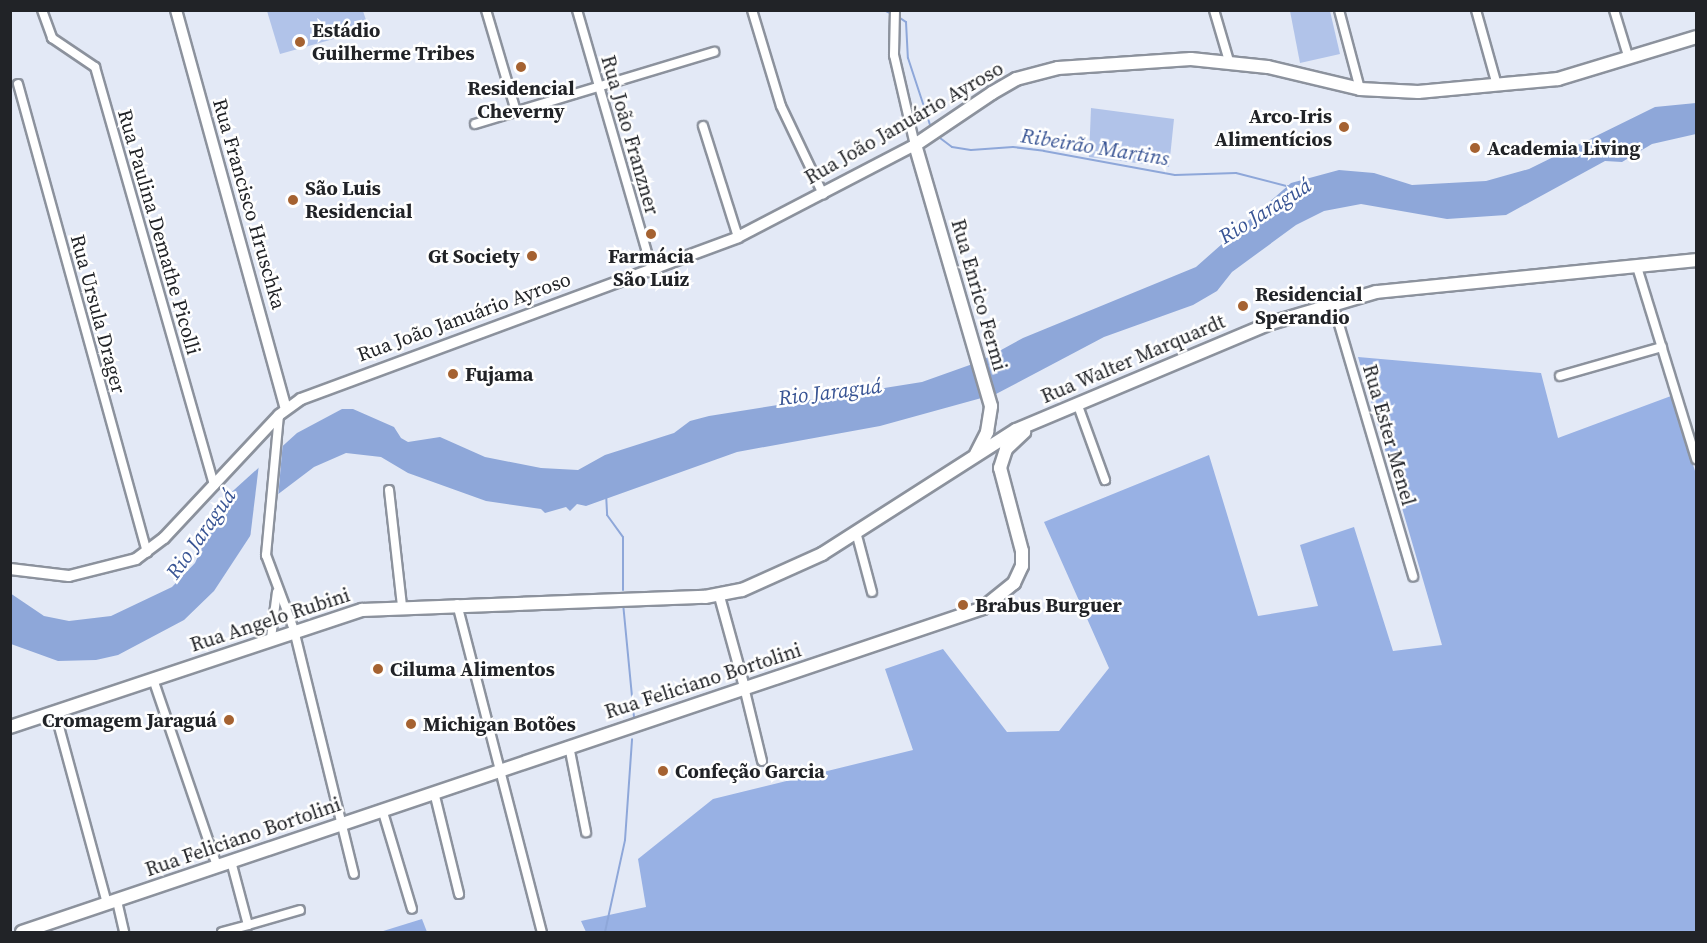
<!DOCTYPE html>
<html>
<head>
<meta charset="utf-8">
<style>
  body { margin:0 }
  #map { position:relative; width:1707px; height:943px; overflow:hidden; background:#e3e9f6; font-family:"Source Serif 4",serif }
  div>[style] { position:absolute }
  .green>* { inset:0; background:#b1c3e9 }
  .forest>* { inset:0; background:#98b1e4 }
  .water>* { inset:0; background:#8ea7d9 }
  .pier>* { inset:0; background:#e3e9f6 }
  .stream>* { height:2px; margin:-1px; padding:0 1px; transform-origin:1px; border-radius:1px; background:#8ea7d9 }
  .roads { filter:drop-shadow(2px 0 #8c929d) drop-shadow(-2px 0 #8c929d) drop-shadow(0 2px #8c929d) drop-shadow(0 -2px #8c929d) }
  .minor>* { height:8px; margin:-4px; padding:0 4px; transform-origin:4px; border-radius:4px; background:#fff }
  .tertiary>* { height:9px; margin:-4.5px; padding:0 4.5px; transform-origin:4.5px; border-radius:4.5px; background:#fff }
  .secondary>* { height:10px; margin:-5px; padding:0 5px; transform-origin:5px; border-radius:5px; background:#fff }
  .primary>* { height:12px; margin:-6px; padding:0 6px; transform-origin:6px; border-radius:6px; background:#fff }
  .dots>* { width:16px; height:16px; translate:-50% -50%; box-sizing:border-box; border:3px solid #fff; border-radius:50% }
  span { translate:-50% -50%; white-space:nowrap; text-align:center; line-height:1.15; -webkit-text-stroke:5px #fff; paint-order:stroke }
  .poi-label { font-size:20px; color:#212327; font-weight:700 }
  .left { translate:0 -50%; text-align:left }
  .right { translate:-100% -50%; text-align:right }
  .street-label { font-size:20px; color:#212327 }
  .water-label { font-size:21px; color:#385494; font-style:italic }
  .frame { position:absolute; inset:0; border:12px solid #212327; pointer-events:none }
</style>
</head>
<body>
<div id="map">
  <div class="green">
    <div style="clip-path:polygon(267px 11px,363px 11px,369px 29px,280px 54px)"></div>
    <div style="clip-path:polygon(1290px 11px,1330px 11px,1340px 54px,1300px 63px)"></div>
    <div style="clip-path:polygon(1091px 108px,1174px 119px,1169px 167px,1089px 157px)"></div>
  </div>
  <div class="forest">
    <div style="clip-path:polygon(1358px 357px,1541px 373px,1558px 438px,1671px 396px,1696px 474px,1696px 932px,586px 932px,581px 921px,646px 907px,638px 859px,713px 799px,913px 750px,885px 669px,943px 649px,1007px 732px,1059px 731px,1109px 668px,1044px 522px,1209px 455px,1258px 616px,1318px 606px,1300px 545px,1354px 527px,1393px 651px,1442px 645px)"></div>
    <div style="clip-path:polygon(422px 919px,427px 932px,380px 932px)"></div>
  </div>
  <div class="water">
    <div style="clip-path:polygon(1696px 103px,1696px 134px,1652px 144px,1622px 162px,1605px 161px,1506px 215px,1447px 219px,1361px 204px,1324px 211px,1296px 225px,1232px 272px,1217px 291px,1193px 305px,1104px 337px,996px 394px,880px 426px,737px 452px,586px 506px,577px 504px,570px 511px,566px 507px,545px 513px,541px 509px,486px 501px,408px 473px,381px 457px,346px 453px,314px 467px,277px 495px,214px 591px,184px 620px,118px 655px,96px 660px,58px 661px,11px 644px,10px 593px,44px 616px,69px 621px,111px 616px,172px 587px,195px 563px,224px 499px,297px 433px,342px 409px,353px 409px,394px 427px,401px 438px,408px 442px,440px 437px,485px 457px,541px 468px,578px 470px,605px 455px,674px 433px,690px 421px,709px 416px,922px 382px,981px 361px,1023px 338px,1196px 267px,1291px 183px,1339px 170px,1374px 173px,1412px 185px,1486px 181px,1529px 169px,1655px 107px)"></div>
  </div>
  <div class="pier">
    <div style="clip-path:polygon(283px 441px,278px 498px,250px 539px,259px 464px)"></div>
  </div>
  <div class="stream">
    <div style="left:884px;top:10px;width:9px;rotate:27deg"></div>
    <div style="left:897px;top:16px;width:11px;rotate:34deg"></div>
    <div style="left:906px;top:22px;width:36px;rotate:87deg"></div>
    <div style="left:908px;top:58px;width:74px;rotate:71.8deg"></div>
    <div style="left:936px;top:135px;width:20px;rotate:37deg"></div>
    <div style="left:952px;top:147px;width:19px;rotate:9deg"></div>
    <div style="left:971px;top:150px;width:42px;rotate:-4.1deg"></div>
    <div style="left:1013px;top:147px;width:31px;rotate:7deg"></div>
    <div style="left:1044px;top:151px;width:133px;rotate:10.4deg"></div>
    <div style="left:1175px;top:175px;width:61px;rotate:-1.9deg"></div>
    <div style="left:1236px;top:173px;width:56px;rotate:14.5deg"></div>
    <div style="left:606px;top:493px;width:22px;rotate:87deg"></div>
    <div style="left:607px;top:515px;width:27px;rotate:54deg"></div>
    <div style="left:623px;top:537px;width:53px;rotate:90deg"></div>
    <div style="left:623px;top:603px;width:115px;rotate:84.5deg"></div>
    <div style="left:605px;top:932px;width:94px;rotate:-77.7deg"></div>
    <div style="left:625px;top:840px;width:101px;rotate:-86deg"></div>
  </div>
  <div class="roads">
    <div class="minor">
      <div style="left:42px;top:10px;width:30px;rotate:70deg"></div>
      <div style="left:52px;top:38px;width:52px;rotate:34deg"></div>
      <div style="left:95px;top:67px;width:435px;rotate:74.1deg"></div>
      <div style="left:486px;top:10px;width:105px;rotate:73.5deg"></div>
      <div style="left:577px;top:10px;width:270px;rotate:73.9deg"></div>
      <div style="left:752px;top:10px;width:100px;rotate:73.2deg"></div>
      <div style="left:781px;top:106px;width:98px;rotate:64.5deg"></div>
      <div style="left:895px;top:10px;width:45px;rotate:91.3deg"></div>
      <div style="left:894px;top:55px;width:92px;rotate:76.9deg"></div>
      <div style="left:1214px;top:10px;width:53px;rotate:73.6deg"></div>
      <div style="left:1339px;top:10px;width:82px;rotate:75.1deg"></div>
      <div style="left:1476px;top:10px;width:78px;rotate:74.4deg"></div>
      <div style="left:1614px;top:10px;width:51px;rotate:73deg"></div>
      <div style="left:18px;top:84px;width:486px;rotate:74.6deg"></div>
      <div style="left:475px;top:124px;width:250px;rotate:-16.8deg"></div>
      <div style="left:703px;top:126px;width:116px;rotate:72.5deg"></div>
      <div style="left:1637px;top:267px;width:201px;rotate:72.9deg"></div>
      <div style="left:1333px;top:304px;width:284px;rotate:73.6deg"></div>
      <div style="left:1560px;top:376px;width:106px;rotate:-15.9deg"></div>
      <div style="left:1077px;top:403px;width:82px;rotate:70deg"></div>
      <div style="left:279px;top:415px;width:141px;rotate:95.3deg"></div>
      <div style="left:266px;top:555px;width:80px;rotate:69.5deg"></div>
      <div style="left:294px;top:630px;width:251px;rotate:76.2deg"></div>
      <div style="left:389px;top:490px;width:117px;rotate:83.6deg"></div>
      <div style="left:856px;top:532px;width:62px;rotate:75.1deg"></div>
      <div style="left:457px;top:604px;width:339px;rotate:75.5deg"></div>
      <div style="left:271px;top:638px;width:46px;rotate:-82.6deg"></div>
      <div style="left:153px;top:679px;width:198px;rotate:71.1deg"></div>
      <div style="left:744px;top:687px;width:76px;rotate:76.3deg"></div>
      <div style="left:55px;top:712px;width:199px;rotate:74.8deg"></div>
      <div style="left:569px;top:746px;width:88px;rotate:78.8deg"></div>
      <div style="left:434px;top:792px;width:105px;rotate:76.2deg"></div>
      <div style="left:382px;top:809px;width:104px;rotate:73.3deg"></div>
      <div style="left:117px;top:901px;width:32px;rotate:77deg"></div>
      <div style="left:248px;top:925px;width:54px;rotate:-16.1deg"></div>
      <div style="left:222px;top:932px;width:27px;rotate:-15deg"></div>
      <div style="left:248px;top:925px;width:66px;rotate:-104.9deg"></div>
    </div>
    <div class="tertiary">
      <div style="left:719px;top:596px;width:94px;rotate:74.6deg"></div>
    </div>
    <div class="secondary">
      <div style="left:176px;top:10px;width:413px;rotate:74.6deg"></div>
      <div style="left:10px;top:569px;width:59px;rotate:6.8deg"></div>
      <div style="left:69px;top:576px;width:69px;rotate:-14.2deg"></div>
      <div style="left:136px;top:559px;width:35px;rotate:-37deg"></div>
      <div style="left:164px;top:538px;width:168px;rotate:-46.9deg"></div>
      <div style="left:279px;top:415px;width:27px;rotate:-36deg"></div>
      <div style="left:301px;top:399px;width:466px;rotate:-20.3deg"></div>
      <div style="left:738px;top:237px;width:199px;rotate:-27.5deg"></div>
    </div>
    <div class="primary">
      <div style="left:976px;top:454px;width:25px;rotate:-63deg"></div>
      <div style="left:987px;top:432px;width:26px;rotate:-81deg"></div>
      <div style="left:991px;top:406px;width:272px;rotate:-106.2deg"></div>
      <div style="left:915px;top:145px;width:93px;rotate:-34deg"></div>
      <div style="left:992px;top:93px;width:28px;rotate:-30deg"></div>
      <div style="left:1016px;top:79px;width:43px;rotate:-14.7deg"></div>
      <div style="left:1058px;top:68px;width:133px;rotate:-3.9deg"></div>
      <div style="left:1191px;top:59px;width:77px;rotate:5.9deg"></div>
      <div style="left:1268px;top:67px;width:95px;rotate:13.4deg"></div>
      <div style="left:1360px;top:89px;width:58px;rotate:3deg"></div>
      <div style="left:1418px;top:92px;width:141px;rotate:-5.3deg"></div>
      <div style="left:1558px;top:79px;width:144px;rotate:-16.9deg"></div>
      <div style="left:10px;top:727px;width:371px;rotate:-18.4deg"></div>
      <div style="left:362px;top:610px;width:343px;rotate:-2.2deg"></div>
      <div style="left:705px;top:597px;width:38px;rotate:-11deg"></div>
      <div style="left:742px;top:590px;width:88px;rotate:-24.2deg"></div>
      <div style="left:822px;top:554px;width:230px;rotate:-32.6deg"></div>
      <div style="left:1016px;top:430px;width:277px;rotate:-22.8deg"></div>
      <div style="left:1271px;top:323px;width:109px;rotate:-16.4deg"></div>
      <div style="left:1376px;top:292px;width:322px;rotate:-5.7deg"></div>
      <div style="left:22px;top:932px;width:1014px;rotate:-18.63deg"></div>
      <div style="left:983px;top:608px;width:40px;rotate:-39deg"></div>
      <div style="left:1014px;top:583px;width:19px;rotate:-65deg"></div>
      <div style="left:1022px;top:566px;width:15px;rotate:-90deg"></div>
      <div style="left:1022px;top:551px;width:86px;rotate:-104.8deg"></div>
      <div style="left:1000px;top:468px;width:20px;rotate:-72deg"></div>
      <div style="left:1006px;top:449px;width:25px;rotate:-43deg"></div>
    </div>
  </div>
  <div class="dots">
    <div style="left:300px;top:42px;background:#a56231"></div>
    <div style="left:521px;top:67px;background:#a56231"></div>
    <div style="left:1344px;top:127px;background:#a56231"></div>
    <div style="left:1475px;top:148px;background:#a56231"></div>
    <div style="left:293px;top:200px;background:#a56231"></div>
    <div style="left:651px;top:234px;background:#a56231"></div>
    <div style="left:532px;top:256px;background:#a56231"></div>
    <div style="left:1243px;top:306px;background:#a56231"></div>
    <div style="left:453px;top:374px;background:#a56231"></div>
    <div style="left:963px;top:605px;background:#a56231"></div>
    <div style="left:378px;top:669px;background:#a56231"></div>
    <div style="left:229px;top:720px;background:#a56231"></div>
    <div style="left:411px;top:724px;background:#a56231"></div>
    <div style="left:663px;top:771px;background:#a56231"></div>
  </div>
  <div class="poi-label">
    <span class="left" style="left:312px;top:42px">Estádio<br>Guilherme Tribes</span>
    <span style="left:521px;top:100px">Residencial<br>Cheverny</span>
    <span class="right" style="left:1332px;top:128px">Arco-Iris<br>Alimentícios</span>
    <span class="left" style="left:1487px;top:148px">Academia Living</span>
    <span class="left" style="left:305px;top:200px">São Luis<br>Residencial</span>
    <span class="right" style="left:520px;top:256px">Gt Society</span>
    <span style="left:651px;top:268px">Farmácia<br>São Luiz</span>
    <span class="left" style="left:1255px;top:306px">Residencial<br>Sperandio</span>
    <span class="left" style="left:465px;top:374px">Fujama</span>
    <span class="left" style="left:975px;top:605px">Brabus Burguer</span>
    <span class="left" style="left:390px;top:669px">Ciluma Alimentos</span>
    <span class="right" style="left:217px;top:720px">Cromagem Jaraguá</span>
    <span class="left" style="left:423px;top:724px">Michigan Botões</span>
    <span class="left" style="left:675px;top:771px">Confeção Garcia</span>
  </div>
  <div class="street-label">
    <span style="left:904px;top:123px;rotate:-30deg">Rua João Januário Ayroso</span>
    <span style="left:630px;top:135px;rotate:74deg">Rua João Franzner</span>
    <span style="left:249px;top:204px;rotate:74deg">Rua Francisco Hruschka</span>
    <span style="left:159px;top:232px;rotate:74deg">Rua Paulina Demathe Picolli</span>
    <span style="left:979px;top:295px;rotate:74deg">Rua Enrico Fermi</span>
    <span style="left:98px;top:314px;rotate:75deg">Rua Ursula Drager</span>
    <span style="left:464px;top:317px;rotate:-20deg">Rua João Januário Ayroso</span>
    <span style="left:1133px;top:359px;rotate:-23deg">Rua Walter Marquardt</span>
    <span style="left:1389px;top:435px;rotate:74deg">Rua Ester Menel</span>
    <span style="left:270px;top:620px;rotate:-18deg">Rua Angelo Rubini</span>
    <span style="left:703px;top:681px;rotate:-18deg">Rua Feliciano Bortolini</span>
    <span style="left:243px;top:837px;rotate:-19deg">Rua Feliciano Bortolini</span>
  </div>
  <div class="water-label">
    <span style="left:1095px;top:147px;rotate:9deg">Ribeirão Martins</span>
    <span style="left:1265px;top:211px;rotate:-32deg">Rio Jaraguá</span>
    <span style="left:830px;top:392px;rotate:-7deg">Rio Jaraguá</span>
    <span style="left:201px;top:534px;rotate:-55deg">Rio Jaraguá</span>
  </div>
  <div class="frame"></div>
</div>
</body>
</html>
